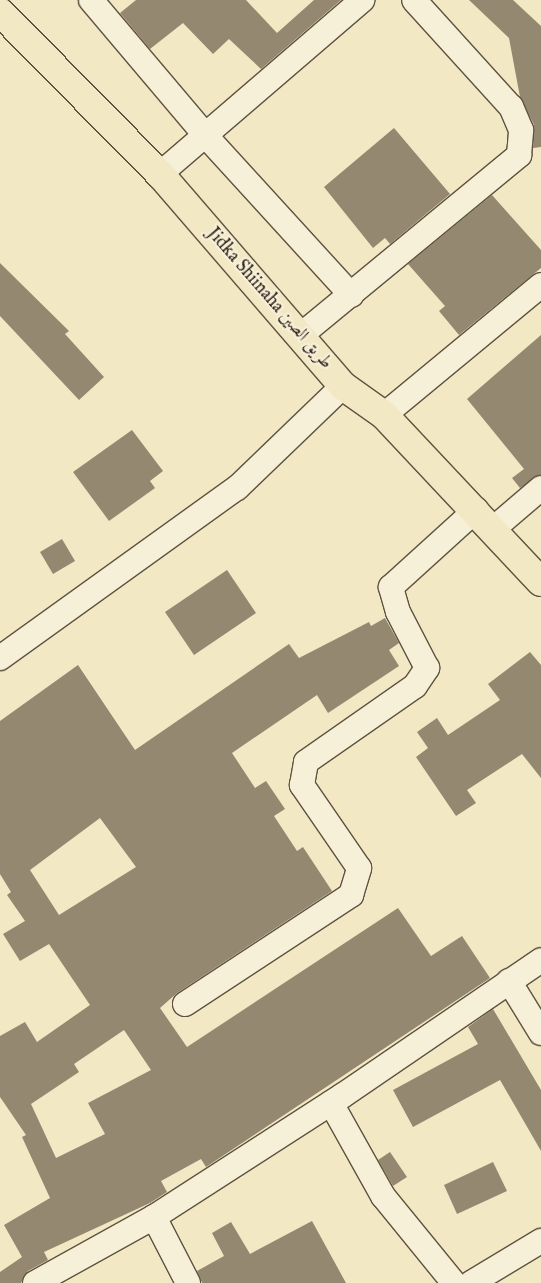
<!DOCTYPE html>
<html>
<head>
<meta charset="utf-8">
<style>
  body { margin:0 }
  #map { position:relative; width:541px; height:1283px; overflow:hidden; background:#f2e8c4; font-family:"IM FELL English",Amiri,serif }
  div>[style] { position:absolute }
  .building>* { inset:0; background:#948870 }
  .roads { filter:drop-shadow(1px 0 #5f5240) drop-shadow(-1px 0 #5f5240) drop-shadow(0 1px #5f5240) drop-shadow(0 -1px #5f5240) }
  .minor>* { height:24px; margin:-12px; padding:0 12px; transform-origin:12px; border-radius:12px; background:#f7f0d9 }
  .primary>* { height:28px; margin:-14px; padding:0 14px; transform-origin:14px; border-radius:14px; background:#f2e8c4 }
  span { translate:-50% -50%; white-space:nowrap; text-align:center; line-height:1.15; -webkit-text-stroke:4.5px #f7f0d9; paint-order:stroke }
  .street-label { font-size:18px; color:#2e2014 }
</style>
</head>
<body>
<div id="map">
  <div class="building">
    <div style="clip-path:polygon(136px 0,246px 0,277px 33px,314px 0,341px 0,261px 69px,229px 39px,213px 54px,183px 23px,150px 49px,120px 13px)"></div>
    <div style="clip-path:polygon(469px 0,513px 0,541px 26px,541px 147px,533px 148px,534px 125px,520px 97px,509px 38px)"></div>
    <div style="clip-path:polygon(394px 128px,450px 194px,390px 244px,385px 238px,373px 248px,324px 187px)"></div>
    <div style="clip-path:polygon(492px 195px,541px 250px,541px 268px,459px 335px,439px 311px,445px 306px,408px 264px)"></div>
    <div style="clip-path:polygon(0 263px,69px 331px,65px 334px,104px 377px,79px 400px,0 316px)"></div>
    <div style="clip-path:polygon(541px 335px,541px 475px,520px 488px,512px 478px,524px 469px,467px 399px)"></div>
    <div style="clip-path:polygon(132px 430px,163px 471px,150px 481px,155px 488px,109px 521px,73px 472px)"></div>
    <div style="clip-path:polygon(62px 539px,75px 561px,53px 574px,40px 552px)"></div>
    <div style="clip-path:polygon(227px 570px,256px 613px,194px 655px,165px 612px)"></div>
    <div style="clip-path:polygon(evenodd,385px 618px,399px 643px,389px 650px,399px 666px,328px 713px,317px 695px,232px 753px,255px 788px,266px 781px,285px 809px,274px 816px,297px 851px,303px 847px,332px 891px,177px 993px,160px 1008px,187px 1047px,398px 908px,431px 956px,462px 936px,490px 978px,206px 1167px,201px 1159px,161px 1181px,167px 1192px,150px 1203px,44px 1252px,48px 1260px,28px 1271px,21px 1283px,0 1283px,0 1272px,22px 1257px,4px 1225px,50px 1198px,22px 1137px,26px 1135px,0 1097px,0 1036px,25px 1022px,37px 1042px,90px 1005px,49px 944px,20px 961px,3px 934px,25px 921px,7px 895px,11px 892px,0 874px,0 721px,78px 665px,135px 750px,289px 644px,299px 658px,369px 622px,371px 626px,385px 618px,100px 818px,136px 867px,59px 915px,30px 870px,100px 818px,385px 618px,124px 1030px,151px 1070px,88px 1103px,105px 1134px,56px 1158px,31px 1104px,79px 1072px,74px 1064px,124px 1030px)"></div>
    <div style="clip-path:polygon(530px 652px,541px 665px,541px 778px,522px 754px,467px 790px,476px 803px,456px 816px,416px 757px,428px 748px,417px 732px,437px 718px,448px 735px,500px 700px,488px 684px)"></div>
    <div style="clip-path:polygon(493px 1009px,541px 1090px,541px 1151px,500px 1080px,413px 1127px,393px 1090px,478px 1044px,468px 1027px)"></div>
    <div style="clip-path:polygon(390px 1152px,407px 1177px,393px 1186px,378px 1160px)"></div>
    <div style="clip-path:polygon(493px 1162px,507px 1191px,457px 1214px,444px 1185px)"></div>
    <div style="clip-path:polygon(312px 1221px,346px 1283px,202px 1283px,197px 1271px,224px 1256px,212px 1233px,231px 1222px,250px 1254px)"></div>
  </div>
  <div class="roads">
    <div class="minor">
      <div style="left:91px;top:0;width:177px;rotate:49.8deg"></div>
      <div style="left:205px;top:135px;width:217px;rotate:47.6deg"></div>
      <div style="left:160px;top:174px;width:267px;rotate:-40.7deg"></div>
      <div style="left:301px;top:335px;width:283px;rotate:-39.5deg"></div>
      <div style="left:519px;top:155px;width:25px;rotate:-85deg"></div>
      <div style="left:521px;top:130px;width:25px;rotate:-113deg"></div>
      <div style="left:511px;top:107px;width:144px;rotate:-132.2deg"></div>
      <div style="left:384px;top:415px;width:204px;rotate:-39.6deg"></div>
      <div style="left:493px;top:529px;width:63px;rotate:-40.5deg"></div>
      <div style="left:0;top:658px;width:292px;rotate:-35.7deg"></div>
      <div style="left:237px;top:488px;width:147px;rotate:-43.9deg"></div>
      <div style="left:509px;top:981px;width:61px;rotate:58.4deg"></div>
      <div style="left:185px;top:1004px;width:199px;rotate:-33.3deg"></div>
      <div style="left:351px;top:895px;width:28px;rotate:-73deg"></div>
      <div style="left:359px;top:868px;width:101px;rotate:-124.5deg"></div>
      <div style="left:302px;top:785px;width:23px;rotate:-80deg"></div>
      <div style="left:306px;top:762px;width:133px;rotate:-34.9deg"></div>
      <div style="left:415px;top:686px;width:22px;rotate:-56deg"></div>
      <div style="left:427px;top:668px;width:63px;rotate:-117.4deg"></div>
      <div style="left:398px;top:612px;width:26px;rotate:-106deg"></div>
      <div style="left:391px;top:587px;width:115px;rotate:-42.2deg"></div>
      <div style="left:331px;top:1103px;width:107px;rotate:60.8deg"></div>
      <div style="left:383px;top:1196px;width:112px;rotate:50.8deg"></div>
      <div style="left:154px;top:1217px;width:74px;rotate:62.7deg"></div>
      <div style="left:35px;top:1283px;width:136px;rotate:-29deg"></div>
      <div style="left:154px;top:1217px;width:224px;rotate:-32.8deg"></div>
      <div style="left:342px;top:1096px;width:241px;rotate:-34.3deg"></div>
      <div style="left:471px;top:1283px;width:82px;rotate:-31deg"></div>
    </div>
    <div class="primary">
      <div style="left:0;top:12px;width:228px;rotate:45.4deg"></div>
      <div style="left:160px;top:174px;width:280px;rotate:49.2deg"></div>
      <div style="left:343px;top:386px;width:50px;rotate:35.3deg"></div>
      <div style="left:384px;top:415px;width:229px;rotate:46.8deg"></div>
    </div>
  </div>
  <div class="street-label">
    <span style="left:269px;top:299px;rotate:49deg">Jidka Shiinaha طريق الصين</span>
  </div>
</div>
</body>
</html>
